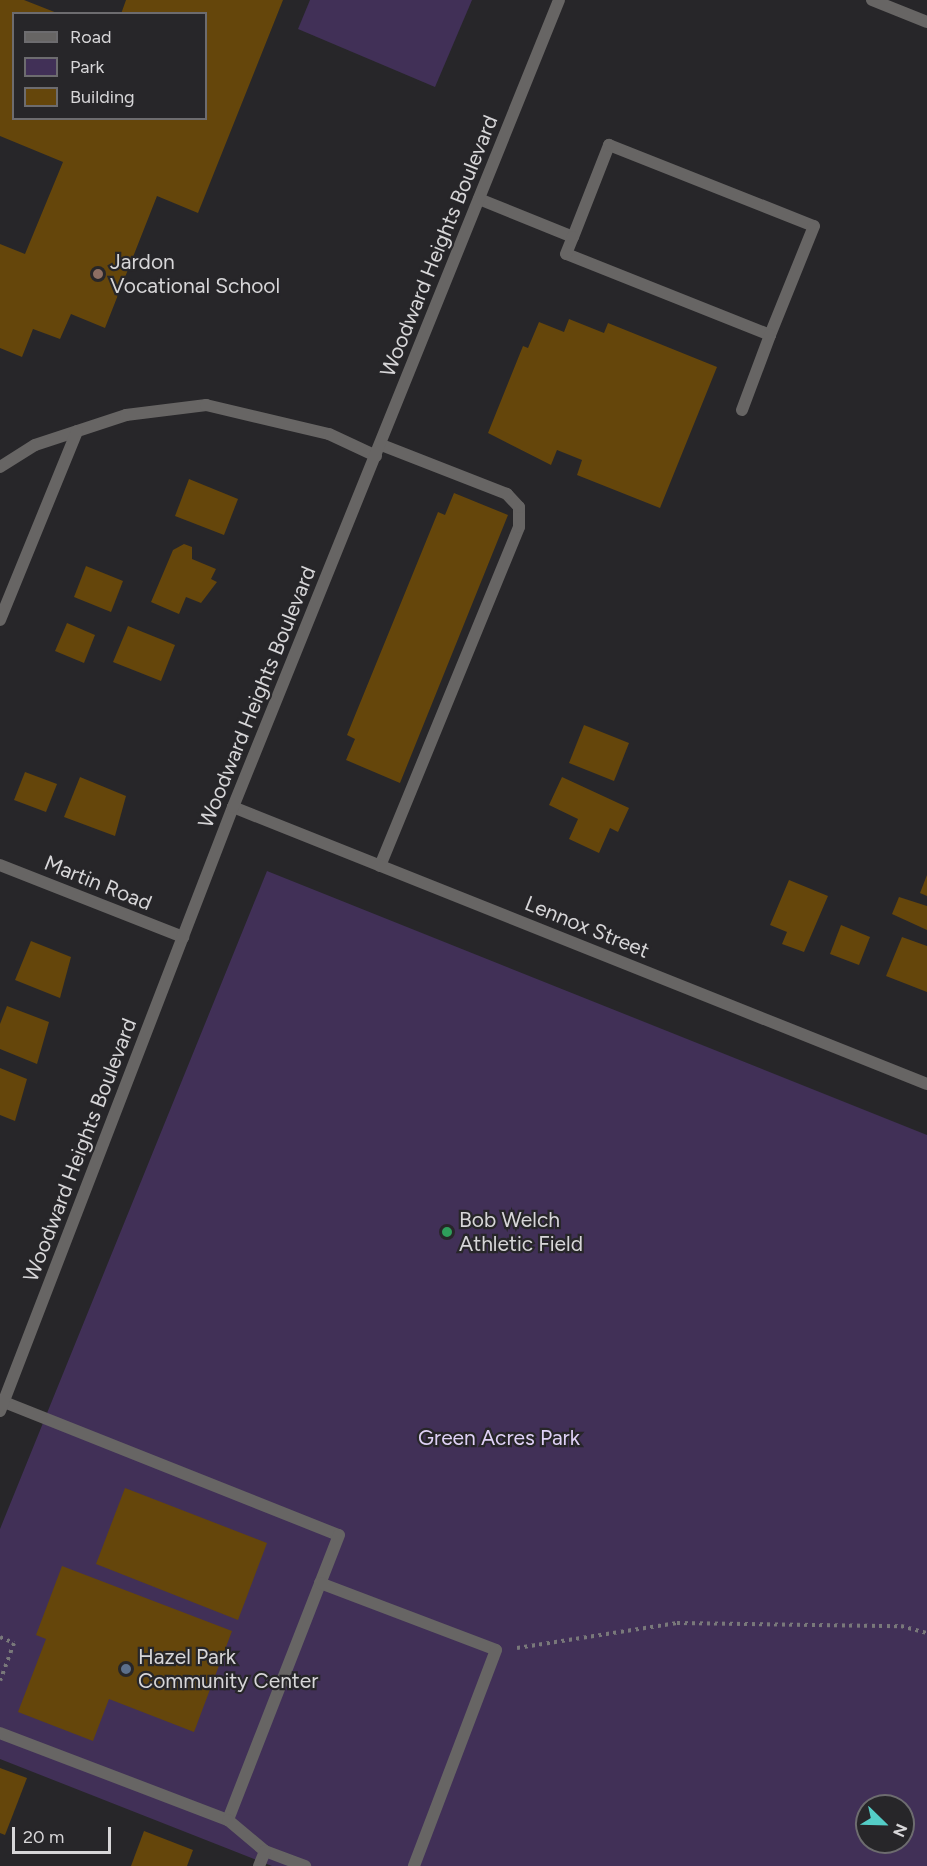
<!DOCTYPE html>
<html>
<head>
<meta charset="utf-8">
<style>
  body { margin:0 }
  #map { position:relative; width:927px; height:1866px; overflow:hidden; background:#272629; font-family:Figtree,sans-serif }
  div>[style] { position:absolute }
  .green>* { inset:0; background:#413057 }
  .building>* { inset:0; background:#65460b }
  .path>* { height:4px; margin-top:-2px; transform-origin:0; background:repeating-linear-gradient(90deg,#79787a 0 3px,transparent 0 7.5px) }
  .service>* { height:12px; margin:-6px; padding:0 6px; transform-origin:6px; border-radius:6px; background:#676564 }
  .minor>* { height:12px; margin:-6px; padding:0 6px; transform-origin:6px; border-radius:6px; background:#676564 }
  .tertiary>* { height:12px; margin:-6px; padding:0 6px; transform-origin:6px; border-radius:6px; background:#676564 }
  .dots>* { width:16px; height:16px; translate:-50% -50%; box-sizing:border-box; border:3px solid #272629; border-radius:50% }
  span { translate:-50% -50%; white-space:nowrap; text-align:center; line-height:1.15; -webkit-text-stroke:4.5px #272629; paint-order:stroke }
  .street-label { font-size:21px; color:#d7d6d8 }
  .poi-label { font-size:21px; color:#d7d6d8 }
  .left { translate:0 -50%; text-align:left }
  .park-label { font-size:21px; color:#dfd1f6 }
  .legend { position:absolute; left:12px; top:12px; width:195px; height:108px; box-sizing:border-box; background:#272629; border:2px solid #6d6c6f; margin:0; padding:8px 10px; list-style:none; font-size:18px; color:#d7d6d8 }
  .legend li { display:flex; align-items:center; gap:12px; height:30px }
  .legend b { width:30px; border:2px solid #6d6c6f }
  .north { position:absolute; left:855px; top:1794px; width:60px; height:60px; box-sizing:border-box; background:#272629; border:2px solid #6d6c6f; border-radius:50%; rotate:113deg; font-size:16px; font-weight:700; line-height:24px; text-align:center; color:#d7d6d8 }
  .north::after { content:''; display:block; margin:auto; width:21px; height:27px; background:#54cdc7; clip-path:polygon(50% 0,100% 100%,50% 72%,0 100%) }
  .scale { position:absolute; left:12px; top:1827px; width:99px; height:27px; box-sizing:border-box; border:3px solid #d7d6d8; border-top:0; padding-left:8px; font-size:18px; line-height:21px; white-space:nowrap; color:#d7d6d8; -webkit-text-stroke:4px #272629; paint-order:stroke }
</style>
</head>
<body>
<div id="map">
  <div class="green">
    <div style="clip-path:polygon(310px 0,472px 0,435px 87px,298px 29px)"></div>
    <div style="clip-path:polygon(evenodd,267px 871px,927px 1135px,927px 1866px,272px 1866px,0 1759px,0 1529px,267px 871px,867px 1806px,903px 1806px,903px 1842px,867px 1842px,867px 1806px)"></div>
  </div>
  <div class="building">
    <div style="clip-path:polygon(0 0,24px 0,57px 13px,14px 14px,14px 118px,206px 118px,206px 14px,121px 14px,126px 0,283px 0,198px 213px,157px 196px,105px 328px,71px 314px,60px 339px,33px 329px,22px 357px,0 348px,0 244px,25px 254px,63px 162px,0 136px)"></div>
    <div style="clip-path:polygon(569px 319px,604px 333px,608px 323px,717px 367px,660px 508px,577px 475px,582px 460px,557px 450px,551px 465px,488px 433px,523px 346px,528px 348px,539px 322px,564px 332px)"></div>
    <div style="clip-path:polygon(189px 479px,238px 499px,224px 535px,175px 516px)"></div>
    <div style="clip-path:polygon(454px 493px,508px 515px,400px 783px,346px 760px,355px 739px,347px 735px,438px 512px,445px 515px)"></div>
    <div style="clip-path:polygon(184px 544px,192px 547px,192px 559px,216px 569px,211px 579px,217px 582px,201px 603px,186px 597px,179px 614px,151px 602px,173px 550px)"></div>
    <div style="clip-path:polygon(86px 566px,123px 581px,111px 612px,74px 597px)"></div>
    <div style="clip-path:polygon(67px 623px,95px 635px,84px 663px,55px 651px)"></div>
    <div style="clip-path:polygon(128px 626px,175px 645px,161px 681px,113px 662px)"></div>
    <div style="clip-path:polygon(584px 725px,629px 743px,614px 781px,569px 763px)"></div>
    <div style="clip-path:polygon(25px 772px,57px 784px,46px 812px,14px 800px)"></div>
    <div style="clip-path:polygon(80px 777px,126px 796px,115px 836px,64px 817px)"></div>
    <div style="clip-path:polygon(562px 777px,629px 808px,618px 832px,610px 828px,599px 853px,569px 839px,578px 819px,549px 805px)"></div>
    <div style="clip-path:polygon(927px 875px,927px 896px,920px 893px)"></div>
    <div style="clip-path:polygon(789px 880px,828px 896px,804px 952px,782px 944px,787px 932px,770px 925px)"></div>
    <div style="clip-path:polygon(899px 897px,927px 906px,927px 930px,892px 914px)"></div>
    <div style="clip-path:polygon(841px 925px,870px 937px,859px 965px,830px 954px)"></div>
    <div style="clip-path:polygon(902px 937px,927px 946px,927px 992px,886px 976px)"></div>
    <div style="clip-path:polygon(31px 941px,71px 957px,60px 998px,15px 980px)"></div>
    <div style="clip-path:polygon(7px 1006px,49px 1022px,37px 1064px,0 1049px,0 1024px)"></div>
    <div style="clip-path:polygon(0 1068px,27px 1079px,15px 1121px,0 1115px)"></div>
    <div style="clip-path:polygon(125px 1488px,267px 1543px,238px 1620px,96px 1564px)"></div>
    <div style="clip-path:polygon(62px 1566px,232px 1631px,194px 1732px,109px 1699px,93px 1741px,18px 1712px,46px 1639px,36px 1635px)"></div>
    <div style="clip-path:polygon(0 1768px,27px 1778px,5px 1835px,0 1833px)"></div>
    <div style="clip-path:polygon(144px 1831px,193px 1850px,187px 1866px,131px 1866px)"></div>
  </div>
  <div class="path">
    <div style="left:0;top:1637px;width:15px;rotate:23deg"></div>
    <div style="left:14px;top:1643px;width:40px;rotate:110.2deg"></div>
    <div style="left:517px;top:1648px;width:162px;rotate:-8.9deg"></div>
    <div style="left:677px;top:1623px;width:224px;rotate:0.8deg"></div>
    <div style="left:901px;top:1626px;width:27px;rotate:15deg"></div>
  </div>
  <div class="service">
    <div style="left:479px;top:199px;width:101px;rotate:22deg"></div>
    <div style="left:573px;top:237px;width:99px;rotate:-68.6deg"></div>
    <div style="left:609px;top:145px;width:220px;rotate:21.6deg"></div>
    <div style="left:814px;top:226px;width:118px;rotate:112deg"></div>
    <div style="left:770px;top:335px;width:219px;rotate:-158.3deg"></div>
    <div style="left:566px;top:254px;width:18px;rotate:-68deg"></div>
    <div style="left:742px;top:410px;width:80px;rotate:-69.5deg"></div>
    <div style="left:0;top:467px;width:41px;rotate:-32.2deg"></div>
    <div style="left:35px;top:445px;width:96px;rotate:-18.2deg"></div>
    <div style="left:126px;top:415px;width:81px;rotate:-7.1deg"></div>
    <div style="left:206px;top:405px;width:126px;rotate:13.3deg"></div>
    <div style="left:329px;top:434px;width:52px;rotate:25.1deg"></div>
    <div style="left:0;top:620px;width:204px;rotate:-67.8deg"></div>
    <div style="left:380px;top:866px;width:366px;rotate:-67.7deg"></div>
    <div style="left:519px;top:527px;width:20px;rotate:-90deg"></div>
    <div style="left:519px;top:507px;width:18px;rotate:-133deg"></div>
    <div style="left:507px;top:494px;width:135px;rotate:-158.7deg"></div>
    <div style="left:4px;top:1402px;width:360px;rotate:21.7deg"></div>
    <div style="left:339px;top:1535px;width:306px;rotate:111.3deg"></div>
    <div style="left:320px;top:1583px;width:188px;rotate:20.8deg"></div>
    <div style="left:496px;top:1650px;width:231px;rotate:110.8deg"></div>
    <div style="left:0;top:1733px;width:244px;rotate:20.9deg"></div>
    <div style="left:228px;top:1820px;width:48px;rotate:40deg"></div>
    <div style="left:265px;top:1851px;width:43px;rotate:20.6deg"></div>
  </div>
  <div class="minor">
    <div style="left:872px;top:0;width:59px;rotate:21.8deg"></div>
    <div style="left:233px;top:807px;width:747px;rotate:21.76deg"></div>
    <div style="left:0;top:865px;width:197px;rotate:21.5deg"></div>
    <div style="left:259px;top:1866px;width:16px;rotate:-68deg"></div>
  </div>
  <div class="tertiary">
    <div style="left:0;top:1411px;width:647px;rotate:-68.91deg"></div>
    <div style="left:233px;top:807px;width:870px;rotate:-68deg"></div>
  </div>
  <div class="dots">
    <div style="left:98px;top:274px;background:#8d6e63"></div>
    <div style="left:447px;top:1232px;background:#2e9e5b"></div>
    <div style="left:126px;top:1669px;background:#5c6f8a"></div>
  </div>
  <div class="street-label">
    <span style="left:439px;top:246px;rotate:-68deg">Woodward Heights Boulevard</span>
    <span style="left:257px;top:697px;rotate:-68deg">Woodward Heights Boulevard</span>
    <span style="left:98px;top:883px;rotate:22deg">Martin Road</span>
    <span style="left:587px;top:927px;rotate:22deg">Lennox Street</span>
    <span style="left:80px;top:1150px;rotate:-69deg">Woodward Heights Boulevard</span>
  </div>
  <div class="poi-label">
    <span class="left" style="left:110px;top:274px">Jardon<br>Vocational School</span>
    <span class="left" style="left:459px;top:1232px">Bob Welch<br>Athletic Field</span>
    <span class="left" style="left:138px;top:1669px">Hazel Park<br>Community Center</span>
  </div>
  <div class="park-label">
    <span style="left:499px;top:1438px">Green Acres Park</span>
  </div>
  <ul class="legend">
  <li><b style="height:8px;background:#676564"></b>Road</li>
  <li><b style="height:16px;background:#413057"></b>Park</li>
  <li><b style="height:16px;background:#65460b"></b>Building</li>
  </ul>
  <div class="north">N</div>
  <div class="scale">20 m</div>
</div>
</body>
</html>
